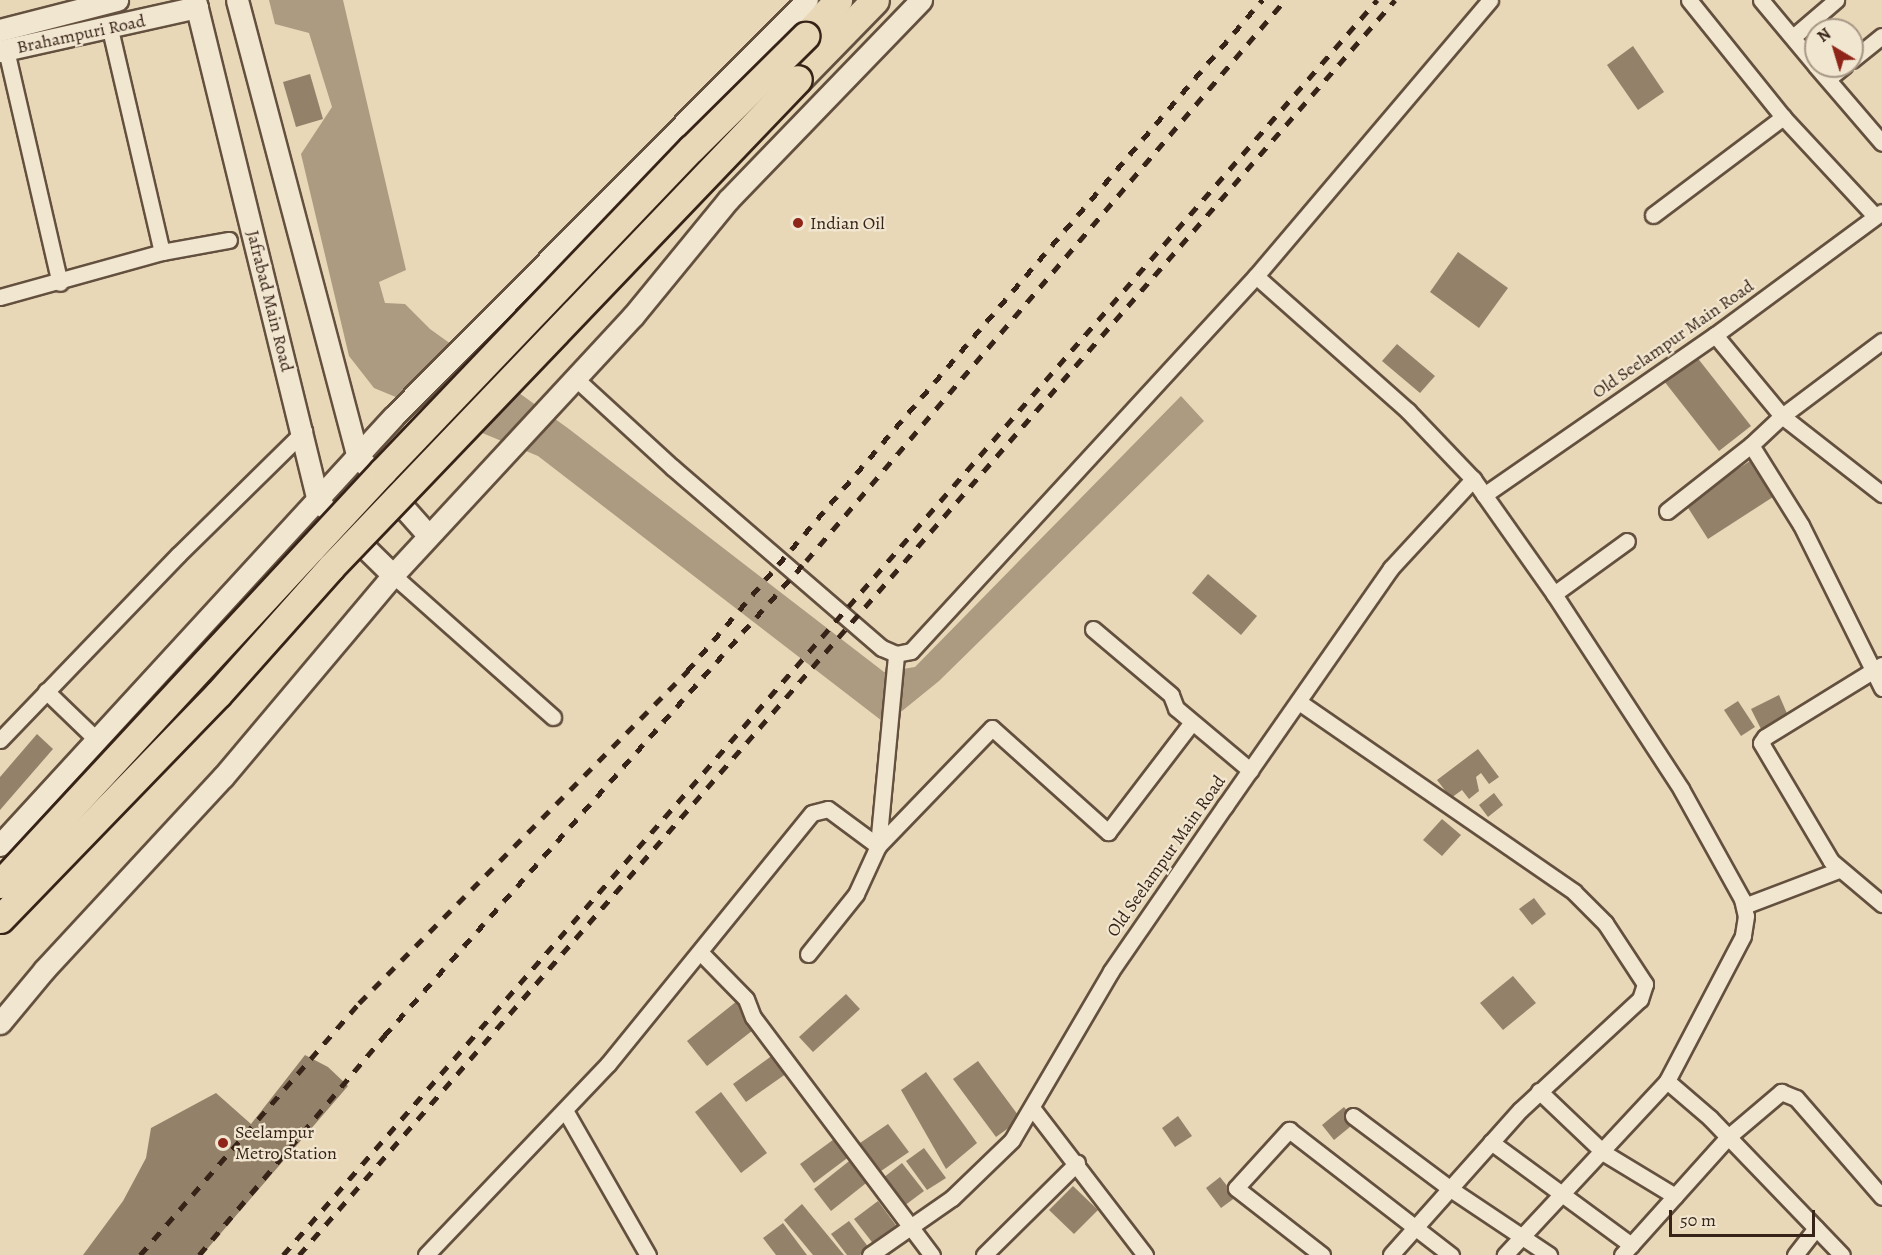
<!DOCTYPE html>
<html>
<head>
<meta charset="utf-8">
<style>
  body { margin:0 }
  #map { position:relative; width:1882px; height:1255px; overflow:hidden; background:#e9d8b7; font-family:Alegreya,serif }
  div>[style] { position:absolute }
  .water>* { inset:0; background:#ac9a81 }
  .building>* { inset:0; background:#94816a }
  .roads { filter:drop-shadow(2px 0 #64503f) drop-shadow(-2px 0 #64503f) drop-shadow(0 2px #64503f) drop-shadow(0 -2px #64503f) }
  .street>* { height:15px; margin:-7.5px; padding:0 7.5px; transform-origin:7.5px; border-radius:7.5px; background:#f1e6d0 }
  .secondary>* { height:21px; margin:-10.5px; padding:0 10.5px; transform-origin:10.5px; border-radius:10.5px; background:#f1e6d0 }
  .highway>* { height:27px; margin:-13.5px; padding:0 13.5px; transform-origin:13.5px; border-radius:13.5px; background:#e9d8b7 }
  .rail>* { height:4.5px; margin-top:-2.25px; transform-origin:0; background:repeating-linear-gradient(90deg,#372317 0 10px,transparent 0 20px) }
  .bridges { filter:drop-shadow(2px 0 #372317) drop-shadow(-2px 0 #372317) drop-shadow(0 2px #372317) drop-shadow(0 -2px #372317) }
  .highway-bridge>* { height:27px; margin:-13.5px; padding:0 13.5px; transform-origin:13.5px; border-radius:13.5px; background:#e9d8b7 }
  .dots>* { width:16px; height:16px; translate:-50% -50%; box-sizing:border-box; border:3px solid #f1e6d0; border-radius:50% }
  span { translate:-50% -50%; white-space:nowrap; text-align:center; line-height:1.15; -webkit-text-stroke:4.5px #f1e6d0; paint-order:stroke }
  .street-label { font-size:18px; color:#372317 }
  .poi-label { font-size:18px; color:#372317 }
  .left { translate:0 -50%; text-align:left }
  .north { position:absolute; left:1804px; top:18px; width:60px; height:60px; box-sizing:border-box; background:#f1e6d0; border:2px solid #a79886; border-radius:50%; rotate:322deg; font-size:16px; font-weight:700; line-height:24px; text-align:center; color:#372317 }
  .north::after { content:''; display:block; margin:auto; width:21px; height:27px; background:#8f2418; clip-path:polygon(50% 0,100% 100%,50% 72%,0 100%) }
  .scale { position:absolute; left:1669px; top:1210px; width:146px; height:27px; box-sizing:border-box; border:3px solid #372317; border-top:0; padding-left:8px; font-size:18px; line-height:21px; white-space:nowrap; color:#372317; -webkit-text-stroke:4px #f1e6d0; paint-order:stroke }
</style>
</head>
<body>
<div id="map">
  <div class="water">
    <div style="clip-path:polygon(269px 0,343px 0,406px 270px,379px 282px,385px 303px,405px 304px,430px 329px,569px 429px,884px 672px,915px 667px,1181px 396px,1204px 421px,939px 681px,886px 724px,538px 456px,374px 388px,349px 356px,301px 154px,332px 107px,309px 33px,275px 24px)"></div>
  </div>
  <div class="building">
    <div style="clip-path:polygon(1633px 46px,1664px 92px,1638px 110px,1607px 65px)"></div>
    <div style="clip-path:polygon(310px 74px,323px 119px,296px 127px,283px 82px)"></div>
    <div style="clip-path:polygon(1458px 252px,1508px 288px,1479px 328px,1430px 292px)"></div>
    <div style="clip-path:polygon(1397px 344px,1435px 376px,1420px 393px,1382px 361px)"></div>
    <div style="clip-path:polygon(1696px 356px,1751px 426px,1719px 451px,1664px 381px)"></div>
    <div style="clip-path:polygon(1750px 461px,1773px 497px,1708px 539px,1685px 503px)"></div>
    <div style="clip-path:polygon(1208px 574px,1257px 616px,1241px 635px,1192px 593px)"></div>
    <div style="clip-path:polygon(1779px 695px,1789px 718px,1762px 731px,1751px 709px)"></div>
    <div style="clip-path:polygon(1738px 701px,1755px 727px,1741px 736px,1724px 710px)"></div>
    <div style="clip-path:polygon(37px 734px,53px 749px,0 810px,0 777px)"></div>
    <div style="clip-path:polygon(1478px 749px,1499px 777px,1489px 784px,1481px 773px,1476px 777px,1479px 791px,1469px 799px,1462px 790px,1451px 798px,1437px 780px)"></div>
    <div style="clip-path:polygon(1494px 793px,1503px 805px,1488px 817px,1479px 805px)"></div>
    <div style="clip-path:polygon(1442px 819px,1461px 835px,1442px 856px,1423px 840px)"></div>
    <div style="clip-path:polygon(1534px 898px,1546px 914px,1532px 925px,1519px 909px)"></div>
    <div style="clip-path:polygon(1513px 976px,1536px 1003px,1503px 1030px,1480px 1003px)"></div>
    <div style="clip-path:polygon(846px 994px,860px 1009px,813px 1052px,799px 1037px)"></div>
    <div style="clip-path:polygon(737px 1001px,757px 1027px,707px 1066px,687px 1041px)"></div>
    <div style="clip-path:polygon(777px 1052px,790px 1071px,746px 1102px,733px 1084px)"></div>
    <div style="clip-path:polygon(305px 1055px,328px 1067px,348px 1086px,202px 1255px,83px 1255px,123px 1201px,146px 1158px,151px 1128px,216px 1093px,251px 1124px)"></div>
    <div style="clip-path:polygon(978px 1061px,1021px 1119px,996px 1137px,953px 1079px)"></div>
    <div style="clip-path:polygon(926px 1072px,977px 1143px,946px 1169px,901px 1090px)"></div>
    <div style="clip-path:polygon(721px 1092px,767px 1153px,741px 1173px,695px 1112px)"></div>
    <div style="clip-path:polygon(1344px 1107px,1356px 1122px,1334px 1140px,1322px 1125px)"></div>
    <div style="clip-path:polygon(1178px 1116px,1192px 1136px,1175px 1147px,1162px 1128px)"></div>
    <div style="clip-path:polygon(888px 1124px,909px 1152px,881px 1171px,860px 1143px)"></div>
    <div style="clip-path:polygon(837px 1137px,850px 1156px,814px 1183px,800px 1164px)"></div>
    <div style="clip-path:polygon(924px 1148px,946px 1178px,927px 1190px,906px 1161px)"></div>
    <div style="clip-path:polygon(853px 1158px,870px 1180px,831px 1211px,814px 1189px)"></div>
    <div style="clip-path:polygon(902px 1163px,924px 1191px,904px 1206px,883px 1178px)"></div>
    <div style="clip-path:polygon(1220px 1177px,1236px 1197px,1221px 1208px,1206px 1188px)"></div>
    <div style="clip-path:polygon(1073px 1186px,1098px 1210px,1074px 1234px,1049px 1210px)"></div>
    <div style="clip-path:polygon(878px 1201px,898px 1228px,875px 1246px,854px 1219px)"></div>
    <div style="clip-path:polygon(802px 1204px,844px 1255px,813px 1255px,784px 1220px)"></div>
    <div style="clip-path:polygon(849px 1221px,869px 1248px,860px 1255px,847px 1255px,831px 1234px)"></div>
    <div style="clip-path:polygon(783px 1223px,807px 1255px,776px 1255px,763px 1238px)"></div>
  </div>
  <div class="roads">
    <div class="street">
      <div style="left:1689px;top:0;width:150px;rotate:51.2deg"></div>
      <div style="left:1783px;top:117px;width:135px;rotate:47.1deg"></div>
      <div style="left:1761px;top:0;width:86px;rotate:50.2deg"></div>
      <div style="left:110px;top:29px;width:229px;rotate:76.9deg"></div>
      <div style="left:1793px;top:37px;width:57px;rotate:-40.7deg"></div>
      <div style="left:6px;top:50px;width:239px;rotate:77deg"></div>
      <div style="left:1852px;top:60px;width:38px;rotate:-39deg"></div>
      <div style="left:1816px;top:66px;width:101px;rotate:49.4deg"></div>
      <div style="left:1828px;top:79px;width:21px;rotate:-39deg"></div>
      <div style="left:1653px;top:215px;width:163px;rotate:-37deg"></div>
      <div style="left:1256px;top:276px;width:203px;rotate:41.6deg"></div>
      <div style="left:1408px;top:411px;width:94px;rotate:46.3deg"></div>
      <div style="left:1473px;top:479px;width:141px;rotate:54.8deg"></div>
      <div style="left:1554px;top:594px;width:233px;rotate:56.9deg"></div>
      <div style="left:1681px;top:789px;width:126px;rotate:61deg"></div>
      <div style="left:1742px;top:899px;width:17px;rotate:77deg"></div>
      <div style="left:1746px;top:916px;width:20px;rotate:99deg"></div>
      <div style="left:1743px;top:936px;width:164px;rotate:117.7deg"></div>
      <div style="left:1667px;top:1081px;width:238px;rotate:133deg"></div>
      <div style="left:0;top:297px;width:168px;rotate:-15.5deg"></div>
      <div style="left:162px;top:252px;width:68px;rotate:-10.2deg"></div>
      <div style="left:1715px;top:335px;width:105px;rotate:50.4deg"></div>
      <div style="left:1782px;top:416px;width:127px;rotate:38deg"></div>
      <div style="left:574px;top:377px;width:133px;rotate:42.6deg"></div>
      <div style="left:672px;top:467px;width:277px;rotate:40.8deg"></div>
      <div style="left:882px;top:648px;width:15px;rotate:23deg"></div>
      <div style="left:896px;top:654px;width:15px;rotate:-11deg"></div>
      <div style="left:911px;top:651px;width:510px;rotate:-47.39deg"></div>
      <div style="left:1256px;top:276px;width:362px;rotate:-49.7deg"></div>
      <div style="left:1751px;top:445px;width:94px;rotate:58deg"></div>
      <div style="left:1801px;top:525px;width:182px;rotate:63.6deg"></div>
      <div style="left:1484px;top:495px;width:281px;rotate:-34.7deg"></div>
      <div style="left:1715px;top:335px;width:207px;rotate:-36.4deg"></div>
      <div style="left:1667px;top:511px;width:107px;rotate:-38.2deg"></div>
      <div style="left:1751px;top:445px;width:42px;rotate:-43.1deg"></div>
      <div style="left:1782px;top:416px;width:125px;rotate:-36.9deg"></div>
      <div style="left:393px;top:575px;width:214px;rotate:41.6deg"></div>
      <div style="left:1554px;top:594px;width:90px;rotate:-36deg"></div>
      <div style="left:1093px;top:629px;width:102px;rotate:40.2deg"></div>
      <div style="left:1171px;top:695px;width:14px;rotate:69deg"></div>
      <div style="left:1176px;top:708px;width:97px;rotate:40deg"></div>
      <div style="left:1882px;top:665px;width:137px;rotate:148.4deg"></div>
      <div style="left:1765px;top:737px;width:7px;rotate:124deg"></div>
      <div style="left:1761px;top:743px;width:137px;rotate:59.3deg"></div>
      <div style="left:1831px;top:861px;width:67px;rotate:40.1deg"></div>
      <div style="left:46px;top:691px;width:71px;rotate:43.9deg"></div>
      <div style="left:1299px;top:702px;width:334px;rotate:34.6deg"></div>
      <div style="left:1574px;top:892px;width:44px;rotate:45deg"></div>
      <div style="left:1605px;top:923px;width:73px;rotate:56.7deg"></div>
      <div style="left:1645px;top:984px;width:16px;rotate:108deg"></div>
      <div style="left:1640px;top:999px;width:163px;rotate:137.2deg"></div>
      <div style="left:1520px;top:1110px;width:194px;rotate:131.7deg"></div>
      <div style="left:0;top:740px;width:257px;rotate:-46.1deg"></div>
      <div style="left:178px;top:555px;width:177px;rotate:-44.5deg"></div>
      <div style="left:1744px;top:906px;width:102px;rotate:-20.8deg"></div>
      <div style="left:701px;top:953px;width:64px;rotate:45.6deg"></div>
      <div style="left:746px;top:999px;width:19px;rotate:69deg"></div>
      <div style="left:753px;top:1017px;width:298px;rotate:53.1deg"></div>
      <div style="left:808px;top:954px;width:77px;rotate:-51.3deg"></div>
      <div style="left:856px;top:894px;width:53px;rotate:-65.4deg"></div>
      <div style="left:878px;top:846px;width:193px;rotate:-84.6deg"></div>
      <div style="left:1667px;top:1081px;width:57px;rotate:40.7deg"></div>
      <div style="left:1710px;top:1118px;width:190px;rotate:46.1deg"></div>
      <div style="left:1539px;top:1091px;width:90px;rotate:43.6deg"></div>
      <div style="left:1604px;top:1153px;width:83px;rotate:31.2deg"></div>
      <div style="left:1033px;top:1109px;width:184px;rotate:52.5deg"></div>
      <div style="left:566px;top:1112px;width:165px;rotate:60.2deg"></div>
      <div style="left:1353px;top:1116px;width:124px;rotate:36.8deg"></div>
      <div style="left:1452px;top:1190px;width:117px;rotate:33.8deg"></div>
      <div style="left:1491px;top:1142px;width:174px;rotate:36.3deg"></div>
      <div style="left:426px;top:1255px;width:264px;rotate:-46.4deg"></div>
      <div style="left:608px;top:1064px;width:323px;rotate:-50.9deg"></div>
      <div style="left:812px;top:813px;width:16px;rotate:-14deg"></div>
      <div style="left:828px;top:809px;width:62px;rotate:36.5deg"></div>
      <div style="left:878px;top:846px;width:164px;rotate:-46deg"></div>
      <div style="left:992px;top:728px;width:156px;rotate:41.9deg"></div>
      <div style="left:1108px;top:832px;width:138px;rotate:-52.6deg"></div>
      <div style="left:870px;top:1255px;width:100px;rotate:-34.8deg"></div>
      <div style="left:952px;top:1198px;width:83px;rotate:-44deg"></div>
      <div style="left:1012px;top:1140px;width:196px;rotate:-59.6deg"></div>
      <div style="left:1111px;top:971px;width:201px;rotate:-55.4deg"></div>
      <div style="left:1225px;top:806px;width:290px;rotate:-55.1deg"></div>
      <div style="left:1391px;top:568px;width:121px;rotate:-47.3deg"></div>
      <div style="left:984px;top:1255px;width:131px;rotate:-44.7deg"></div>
      <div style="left:1322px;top:1255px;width:109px;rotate:-142.1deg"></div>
      <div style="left:1236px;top:1188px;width:79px;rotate:-47.6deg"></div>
      <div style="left:1289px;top:1130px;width:205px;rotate:37.7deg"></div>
      <div style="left:1622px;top:1255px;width:159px;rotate:-48.1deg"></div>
      <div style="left:1728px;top:1137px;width:70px;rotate:-40.3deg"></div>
      <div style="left:1781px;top:1092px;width:16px;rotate:22deg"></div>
      <div style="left:1796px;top:1098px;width:131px;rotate:49deg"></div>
      <div style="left:1795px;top:1255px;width:34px;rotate:-52deg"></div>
    </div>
    <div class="secondary">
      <div style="left:195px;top:0;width:516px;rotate:76.21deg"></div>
      <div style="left:318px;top:501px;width:8px;rotate:45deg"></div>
      <div style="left:237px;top:0;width:471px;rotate:75.2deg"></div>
      <div style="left:357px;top:455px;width:108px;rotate:48.4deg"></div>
      <div style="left:0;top:30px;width:121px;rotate:-14.4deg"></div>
      <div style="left:0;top:51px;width:202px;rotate:-12.6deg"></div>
      <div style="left:346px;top:529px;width:66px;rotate:44.4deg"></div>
      <div style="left:0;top:845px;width:582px;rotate:-47.44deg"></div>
      <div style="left:394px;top:416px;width:586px;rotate:-45.21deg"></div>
      <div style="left:0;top:1023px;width:69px;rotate:-50.3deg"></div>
      <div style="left:44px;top:970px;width:263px;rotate:-47.2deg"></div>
      <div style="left:223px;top:777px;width:264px;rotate:-49.9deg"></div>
      <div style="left:393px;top:575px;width:353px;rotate:-47.2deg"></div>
      <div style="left:633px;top:316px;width:150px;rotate:-50.7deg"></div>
      <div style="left:728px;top:200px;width:278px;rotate:-46deg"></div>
    </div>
    <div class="highway">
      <div style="left:805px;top:36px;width:49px;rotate:-47.5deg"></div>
      <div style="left:798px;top:79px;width:110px;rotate:-45.7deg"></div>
    </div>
  </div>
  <div class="rail">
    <div style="left:140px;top:1255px;width:334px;rotate:-49deg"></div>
    <div style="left:359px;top:1003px;width:467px;rotate:-45.3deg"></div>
    <div style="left:687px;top:671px;width:884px;rotate:-49.41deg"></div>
    <div style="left:199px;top:1255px;width:287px;rotate:-49.8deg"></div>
    <div style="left:384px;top:1036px;width:635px;rotate:-48.38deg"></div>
    <div style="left:806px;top:561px;width:738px;rotate:-49.51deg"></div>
    <div style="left:283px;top:1255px;width:1665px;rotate:-48.92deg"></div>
    <div style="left:299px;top:1255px;width:1666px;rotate:-48.87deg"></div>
  </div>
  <div class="bridges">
    <div class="highway-bridge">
      <div style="left:0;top:884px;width:563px;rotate:-47.16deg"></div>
      <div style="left:383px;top:471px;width:446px;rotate:-46.3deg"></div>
      <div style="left:691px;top:149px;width:161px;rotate:-44.7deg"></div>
      <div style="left:0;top:919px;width:313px;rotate:-45.9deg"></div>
      <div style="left:218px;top:694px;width:170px;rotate:-48.3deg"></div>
      <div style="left:331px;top:567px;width:675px;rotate:-46.26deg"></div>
    </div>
  </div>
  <div class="dots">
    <div style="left:798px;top:223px;background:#8f2418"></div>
    <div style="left:223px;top:1143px;background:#8f2418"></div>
  </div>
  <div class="street-label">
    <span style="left:81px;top:34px;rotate:-12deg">Brahampuri Road</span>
    <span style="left:270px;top:301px;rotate:76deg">Jafrabad Main Road</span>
    <span style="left:1673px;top:339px;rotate:-35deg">Old Seelampur Main Road</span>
    <span style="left:1166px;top:856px;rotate:-55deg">Old Seelampur Main Road</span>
  </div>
  <div class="poi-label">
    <span class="left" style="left:810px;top:223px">Indian Oil</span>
    <span class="left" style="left:235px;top:1143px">Seelampur<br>Metro Station</span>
  </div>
  <div class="north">N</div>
  <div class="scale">50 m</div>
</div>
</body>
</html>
